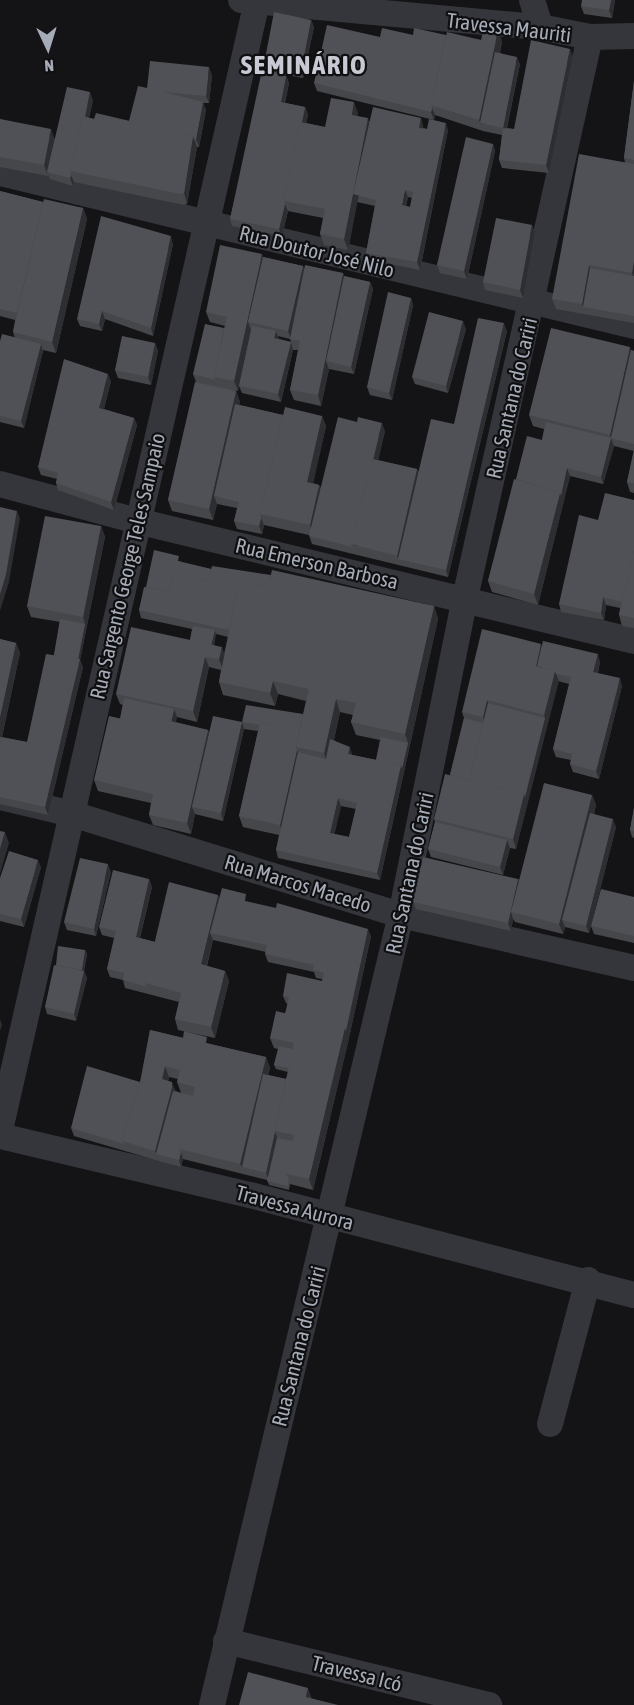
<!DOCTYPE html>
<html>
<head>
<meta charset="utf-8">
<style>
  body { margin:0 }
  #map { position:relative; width:634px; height:1705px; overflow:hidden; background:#141416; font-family:"Asap Condensed",sans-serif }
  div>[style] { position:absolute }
  .minor>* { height:26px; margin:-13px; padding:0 13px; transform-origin:13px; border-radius:13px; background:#35363b }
  .wall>* { inset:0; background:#45474b }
  .shaded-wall>* { inset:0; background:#2d2e31 }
  .building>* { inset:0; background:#505157 }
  span { translate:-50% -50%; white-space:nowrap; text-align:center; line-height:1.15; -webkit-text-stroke:4.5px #0f0f11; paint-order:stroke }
  .street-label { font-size:21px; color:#a5abb7 }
  .district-label { font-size:27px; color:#c7cad3; font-weight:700; letter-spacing:1.5px }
  .north { position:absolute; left:18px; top:18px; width:60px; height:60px; -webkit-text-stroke:4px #0f0f11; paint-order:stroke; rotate:176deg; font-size:16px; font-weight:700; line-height:24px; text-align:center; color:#a5abb7 }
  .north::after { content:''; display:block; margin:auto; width:21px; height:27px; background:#a5abb7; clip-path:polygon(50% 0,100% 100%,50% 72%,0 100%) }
</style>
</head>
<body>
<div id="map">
  <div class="minor">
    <div style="left:241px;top:0;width:300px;rotate:5.2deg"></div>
    <div style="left:540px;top:27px;width:51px;rotate:11.3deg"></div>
    <div style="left:590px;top:37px;width:44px;rotate:-1.3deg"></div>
    <div style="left:532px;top:0;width:28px;rotate:73deg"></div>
    <div style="left:0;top:173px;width:652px;rotate:13.57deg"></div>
    <div style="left:0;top:484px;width:142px;rotate:15.1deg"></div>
    <div style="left:137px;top:521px;width:511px;rotate:13.57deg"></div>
    <div style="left:0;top:797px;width:74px;rotate:13.3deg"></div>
    <div style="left:72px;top:814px;width:344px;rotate:17.1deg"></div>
    <div style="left:401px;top:915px;width:239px;rotate:12.8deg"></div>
    <div style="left:0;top:1130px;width:1157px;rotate:-77.17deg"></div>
    <div style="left:0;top:1136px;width:257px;rotate:13.3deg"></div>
    <div style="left:250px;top:1195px;width:397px;rotate:14.6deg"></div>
    <div style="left:550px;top:1424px;width:149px;rotate:-75.2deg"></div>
    <div style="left:226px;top:1641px;width:271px;rotate:13.7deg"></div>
    <div style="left:212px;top:1705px;width:812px;rotate:-76.55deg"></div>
    <div style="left:401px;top:915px;width:323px;rotate:-78.6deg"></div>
    <div style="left:465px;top:598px;width:575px;rotate:-77.44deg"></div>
  </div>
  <div class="wall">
    <div style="clip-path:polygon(615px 0,612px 18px,584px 14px,581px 6px)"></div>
    <div style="clip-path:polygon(evenodd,311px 20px,314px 27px,303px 78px,281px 74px,286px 76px,289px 83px,285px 103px,305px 107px,308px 115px,306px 123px,325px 127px,358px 113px,357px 116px,369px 121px,423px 125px,423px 128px,427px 129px,448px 130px,420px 270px,369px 260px,366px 253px,375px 206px,357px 202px,348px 250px,324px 245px,320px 234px,323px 218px,288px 211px,282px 236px,232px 226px,230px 219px,266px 71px,264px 64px,311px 20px,408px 197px,412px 198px,410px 207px,406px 206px,408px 197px)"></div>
    <div style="clip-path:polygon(413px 35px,446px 35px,481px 40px,502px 41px,500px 53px,520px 64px,507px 128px,514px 129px,573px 56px,549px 173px,502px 168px,499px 160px,502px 135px,483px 131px,435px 115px,434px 120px,317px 91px,314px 83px,380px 37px)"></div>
    <div style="clip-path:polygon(212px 75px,209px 103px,203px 103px,206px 110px,199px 147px,197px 147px,187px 204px,184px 205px,74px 182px,73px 186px,50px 179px,48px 174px,48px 176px,0 167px,0 119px,55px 139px,93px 100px,89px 118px,94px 119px,129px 121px,147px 88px)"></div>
    <div style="clip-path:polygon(634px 81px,634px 323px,556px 309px,552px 299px,625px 162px,624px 158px)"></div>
    <div style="clip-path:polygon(493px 144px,495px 151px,467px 279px,440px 273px,437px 265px)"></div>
    <div style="clip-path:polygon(0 191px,43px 202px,83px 208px,87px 219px,56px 353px,43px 350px,43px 351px,24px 428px,0 422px,0 341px,15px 338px,13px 332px,15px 320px,0 316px)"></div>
    <div style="clip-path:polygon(535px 232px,523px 298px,485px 290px,483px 282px)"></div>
    <div style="clip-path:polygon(173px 244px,153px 336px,105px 319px,102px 331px,80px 326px,77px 319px)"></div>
    <div style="clip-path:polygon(evenodd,263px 257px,303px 266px,304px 269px,343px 273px,344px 276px,370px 282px,373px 289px,354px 374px,329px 369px,321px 406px,294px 400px,290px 390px,298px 350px,293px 350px,281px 402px,242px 393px,239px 386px,251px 330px,238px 391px,231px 390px,236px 391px,240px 402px,239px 405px,283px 415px,322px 416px,326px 426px,313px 483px,319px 485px,321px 488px,385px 431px,378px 460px,417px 469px,418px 472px,454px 424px,507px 331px,448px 577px,312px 544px,309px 535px,264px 525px,262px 534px,237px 529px,234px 521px,237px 508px,217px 504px,213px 520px,172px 511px,168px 500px,196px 382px,193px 374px,224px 328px,225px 326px,210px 322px,206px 312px,263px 257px,278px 336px,290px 339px,291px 342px,279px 339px,278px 336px)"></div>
    <div style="clip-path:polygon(411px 298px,413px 305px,392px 400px,370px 395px,367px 387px)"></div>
    <div style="clip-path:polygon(466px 329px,448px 393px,415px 384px,412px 377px)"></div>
    <div style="clip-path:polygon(155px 343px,158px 351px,151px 385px,118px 378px,115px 370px)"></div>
    <div style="clip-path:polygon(631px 350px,634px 351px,634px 493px,630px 492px,627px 482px,634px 451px,614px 446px,603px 484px,570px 476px,538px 605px,492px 592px,488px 581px,516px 479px,542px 440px,544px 429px,533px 426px,529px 415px)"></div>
    <div style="clip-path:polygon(111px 381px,104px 409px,134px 418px,137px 425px,114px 510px,58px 490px,56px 483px,57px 479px,41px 475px,38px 467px)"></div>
    <div style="clip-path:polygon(634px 500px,634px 628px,622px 626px,619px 615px,620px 608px,606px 605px,604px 620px,561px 612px,559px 604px,598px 520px)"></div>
    <div style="clip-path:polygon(101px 526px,105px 537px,80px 660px,83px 667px,48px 815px,0 804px,0 639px,16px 643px,20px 653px,2px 737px,27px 742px,54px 655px,60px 622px,31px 617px,27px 606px)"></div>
    <div style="clip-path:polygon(evenodd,181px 560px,180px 562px,211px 569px,434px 606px,438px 619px,380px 880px,278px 858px,276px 850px,279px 835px,243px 827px,239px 816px,258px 731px,244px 729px,223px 821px,195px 814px,191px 834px,153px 825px,149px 815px,151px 803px,98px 791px,94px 780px,120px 719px,123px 705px,120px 704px,116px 694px,190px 640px,192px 629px,141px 618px,139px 610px,146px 587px,181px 560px,216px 634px,228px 637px,224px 654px,214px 645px,216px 634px,181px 560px,209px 667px,221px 670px,219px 682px,223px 695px,275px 706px,278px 694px,306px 701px,303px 714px,242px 722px,209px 732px,208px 730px,175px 722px,177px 717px,197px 722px,209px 667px,181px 560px,340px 712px,353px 715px,351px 722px,356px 735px,380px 740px,376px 760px,352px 755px,334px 740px,340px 712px,181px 560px,341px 806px,356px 809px,349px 837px,334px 834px,341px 806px)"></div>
    <div style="clip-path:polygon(542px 647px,600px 662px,598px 673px,622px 686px,599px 779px,573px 772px,570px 764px,571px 760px,556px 757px,553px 749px,569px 684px,558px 681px,516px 849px,510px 848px,503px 875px,431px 857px,428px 849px,435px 822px,434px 819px,450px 775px,464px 718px,462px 712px)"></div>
    <div style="clip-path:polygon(592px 795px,596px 805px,594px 814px,616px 827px,589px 933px,565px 927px,563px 934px,515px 922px,513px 919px,511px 931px,416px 909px,413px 902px,518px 879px,519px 880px)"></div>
    <div style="clip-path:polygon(634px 808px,634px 838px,632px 837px,630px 830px)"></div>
    <div style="clip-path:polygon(41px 867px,24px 927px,0 921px,0 878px)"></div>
    <div style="clip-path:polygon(111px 872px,96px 936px,67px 930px,64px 922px)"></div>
    <div style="clip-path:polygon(evenodd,149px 879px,152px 887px,140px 938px,155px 942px,218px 895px,219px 898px,249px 902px,371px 936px,349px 1038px,313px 1190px,290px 1184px,289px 1190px,269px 1185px,267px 1180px,183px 1159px,181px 1167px,159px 1161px,74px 1136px,71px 1128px,140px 1082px,150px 1030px,266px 1057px,270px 1068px,268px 1075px,286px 1079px,288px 1072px,276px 1069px,274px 1065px,278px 1049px,274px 1048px,270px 1038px,285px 1014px,288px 1004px,286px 1003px,283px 996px,322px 981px,322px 979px,316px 978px,314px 972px,268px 962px,265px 954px,266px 952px,213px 940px,207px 966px,225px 971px,229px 981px,215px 1038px,178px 1030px,175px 1019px,179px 1002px,125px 988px,123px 980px,110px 977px,107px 969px,114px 938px,102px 935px,99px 927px,149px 879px,169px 1077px,178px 1079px,177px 1082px,181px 1093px,176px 1091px,168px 1081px,169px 1077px)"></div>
    <div style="clip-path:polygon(634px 897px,634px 943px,594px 934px,591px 926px)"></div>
    <div style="clip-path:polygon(85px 950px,87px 954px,84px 971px,87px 978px,76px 1021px,47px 1014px,45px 1007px,56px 965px)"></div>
  </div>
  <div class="shaded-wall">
    <div style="clip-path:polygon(611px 0,615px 0,612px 18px,609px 10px)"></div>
    <div style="clip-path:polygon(311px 20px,314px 27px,303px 78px,301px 71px)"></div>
    <div style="clip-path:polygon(498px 30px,502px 41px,484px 124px,480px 123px,483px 131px,479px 120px)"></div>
    <div style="clip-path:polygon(570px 49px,573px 56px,549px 173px,546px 165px)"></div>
    <div style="clip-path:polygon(517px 57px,520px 64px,505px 136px,503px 128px)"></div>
    <div style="clip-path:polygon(209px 67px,212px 75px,209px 103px,206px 96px)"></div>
    <div style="clip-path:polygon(286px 76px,289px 83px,283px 109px,281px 102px)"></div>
    <div style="clip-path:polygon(90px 92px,93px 100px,76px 172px,72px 171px)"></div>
    <div style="clip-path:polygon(203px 102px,206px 110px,199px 147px,196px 139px)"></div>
    <div style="clip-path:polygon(354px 102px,358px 113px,356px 126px,352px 115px)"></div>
    <div style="clip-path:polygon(305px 107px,308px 115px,290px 202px,285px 201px)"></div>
    <div style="clip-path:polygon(432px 108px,435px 115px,434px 120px,431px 112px)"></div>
    <div style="clip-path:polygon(368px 118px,372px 129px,348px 250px,344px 239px)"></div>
    <div style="clip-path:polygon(421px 118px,423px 125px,422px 135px,419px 128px)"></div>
    <div style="clip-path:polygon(446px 123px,448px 130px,420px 270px,417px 262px)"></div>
    <div style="clip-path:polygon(51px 129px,55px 140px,47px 172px,48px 176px,44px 165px)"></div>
    <div style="clip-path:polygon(193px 136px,197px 147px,187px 204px,184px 193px)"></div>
    <div style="clip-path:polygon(493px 144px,495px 151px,467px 279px,464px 271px)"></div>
    <div style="clip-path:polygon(71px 175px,74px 182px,73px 186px,70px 178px)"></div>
    <div style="clip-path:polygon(405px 190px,408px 197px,405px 212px,402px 205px)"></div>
    <div style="clip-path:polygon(285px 204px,288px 211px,282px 236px,279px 229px)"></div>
    <div style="clip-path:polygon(83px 208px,87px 219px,56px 353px,52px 342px)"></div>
    <div style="clip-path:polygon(532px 225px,535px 232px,523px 298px,520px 290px)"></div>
    <div style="clip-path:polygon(171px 236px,173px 244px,153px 336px,151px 328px)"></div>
    <div style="clip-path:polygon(262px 254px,266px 265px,248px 322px,251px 330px,238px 391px,234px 381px)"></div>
    <div style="clip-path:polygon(634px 260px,634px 279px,632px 273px)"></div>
    <div style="clip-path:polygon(589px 265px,593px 276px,583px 307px,582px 304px)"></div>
    <div style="clip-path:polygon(303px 266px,305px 274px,291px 339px,288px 331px)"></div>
    <div style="clip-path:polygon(343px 273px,347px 283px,326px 361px,329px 369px,321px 406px,318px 395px)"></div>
    <div style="clip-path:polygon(370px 282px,373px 289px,354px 374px,351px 367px)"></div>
    <div style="clip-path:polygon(411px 298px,413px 305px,392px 400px,389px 393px)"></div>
    <div style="clip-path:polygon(102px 311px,105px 319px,102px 331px,99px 324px)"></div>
    <div style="clip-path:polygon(463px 321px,466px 329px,448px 393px,446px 386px)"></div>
    <div style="clip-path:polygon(504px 323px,507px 331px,448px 577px,446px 570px)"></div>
    <div style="clip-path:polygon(276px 331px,279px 339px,277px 346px,274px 338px)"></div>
    <div style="clip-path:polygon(291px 342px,293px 350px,281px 402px,278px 394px)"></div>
    <div style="clip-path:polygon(155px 343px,158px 351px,151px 385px,148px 377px)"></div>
    <div style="clip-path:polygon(41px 344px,43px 351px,24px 428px,21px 421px)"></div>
    <div style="clip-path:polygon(630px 347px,634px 358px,611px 438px,610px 435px)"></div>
    <div style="clip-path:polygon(108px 374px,111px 381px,102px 416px,99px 408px)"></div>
    <div style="clip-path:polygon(236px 391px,240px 402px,218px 497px,214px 496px,217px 504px,213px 520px,209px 509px)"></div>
    <div style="clip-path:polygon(322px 416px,326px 426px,311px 493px,307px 482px)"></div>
    <div style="clip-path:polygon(134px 418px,137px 425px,114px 510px,111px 502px)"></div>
    <div style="clip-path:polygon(382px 423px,385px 431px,358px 546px,353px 545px)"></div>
    <div style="clip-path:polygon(611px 438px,614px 446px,603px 484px,601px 477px)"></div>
    <div style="clip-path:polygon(567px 468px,570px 476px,538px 605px,534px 594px,560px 493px)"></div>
    <div style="clip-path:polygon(417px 469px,421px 480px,398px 559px,397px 556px)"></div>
    <div style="clip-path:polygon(319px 485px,323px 496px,314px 536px,310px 525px)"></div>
    <div style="clip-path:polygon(17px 511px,20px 518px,9px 582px,0 611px,0 595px)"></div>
    <div style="clip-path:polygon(261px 518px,264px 525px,262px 534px,259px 526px)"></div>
    <div style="clip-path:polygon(101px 526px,105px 537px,80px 660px,83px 667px,48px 815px,45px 807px,78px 660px,85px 624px,83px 617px)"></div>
    <div style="clip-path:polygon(603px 597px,606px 605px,604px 620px,601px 613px)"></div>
    <div style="clip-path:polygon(434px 606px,438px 619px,380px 880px,377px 873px,401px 765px,408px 743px,405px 734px)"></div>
    <div style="clip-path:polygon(215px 630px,216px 634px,211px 655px,210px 651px)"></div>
    <div style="clip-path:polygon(16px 643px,20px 653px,0 745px,0 717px)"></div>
    <div style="clip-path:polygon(541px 644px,545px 655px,541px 670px,536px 666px)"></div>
    <div style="clip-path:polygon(222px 647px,226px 658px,223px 670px,219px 659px)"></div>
    <div style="clip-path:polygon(598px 654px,600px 662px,596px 679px,593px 672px)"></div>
    <div style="clip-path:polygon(205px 657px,209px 667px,197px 722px,193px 711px)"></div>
    <div style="clip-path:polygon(555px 671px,559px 681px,516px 849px,513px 839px,524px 794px,545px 718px,544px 715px)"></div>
    <div style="clip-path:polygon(620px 678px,622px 686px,599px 779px,596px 771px)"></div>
    <div style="clip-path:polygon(273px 681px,278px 694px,275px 706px,270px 693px)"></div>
    <div style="clip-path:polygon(336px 699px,340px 712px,328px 766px,324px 753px)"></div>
    <div style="clip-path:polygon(487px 700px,491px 711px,485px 724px,483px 717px)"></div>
    <div style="clip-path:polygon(174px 709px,177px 717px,172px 740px,169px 733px)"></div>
    <div style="clip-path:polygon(242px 722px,244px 729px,223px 821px,221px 813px)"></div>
    <div style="clip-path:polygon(208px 730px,212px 740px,192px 807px,195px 814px,191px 834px,187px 823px)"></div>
    <div style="clip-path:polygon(350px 747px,352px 754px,348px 754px)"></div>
    <div style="clip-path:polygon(297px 750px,301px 760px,284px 836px,280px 825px)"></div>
    <div style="clip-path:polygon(592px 795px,596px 805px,567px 921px,562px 920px,565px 927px,563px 934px,559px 924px)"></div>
    <div style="clip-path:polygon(338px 798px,341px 806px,333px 841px,330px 833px)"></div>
    <div style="clip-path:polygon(613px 819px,616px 827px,589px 933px,586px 926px)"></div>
    <div style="clip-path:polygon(5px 832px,9px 843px,0 874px,0 849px)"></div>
    <div style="clip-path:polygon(507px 840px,510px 848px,503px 875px,500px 867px)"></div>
    <div style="clip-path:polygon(38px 860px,41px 867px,24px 927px,21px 919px)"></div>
    <div style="clip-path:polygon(108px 864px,111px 872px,96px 936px,94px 929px)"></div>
    <div style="clip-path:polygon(149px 879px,152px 887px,138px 945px,136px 937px)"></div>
    <div style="clip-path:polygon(518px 879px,521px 886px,511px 912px,513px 919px,511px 931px,508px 923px)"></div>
    <div style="clip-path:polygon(218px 895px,222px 906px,210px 933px,213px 940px,204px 975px,201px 964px)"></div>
    <div style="clip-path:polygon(368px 929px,371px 936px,349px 1038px,313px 1190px,309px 1179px)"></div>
    <div style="clip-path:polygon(85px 950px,87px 954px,83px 973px,84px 971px,87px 978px,76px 1021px,74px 1014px)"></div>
    <div style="clip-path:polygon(225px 971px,229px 981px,215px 1038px,211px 1027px)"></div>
    <div style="clip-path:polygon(0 1019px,2px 1025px,0 1031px)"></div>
    <div style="clip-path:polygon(266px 1057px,270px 1068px,246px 1168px,242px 1167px,240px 1164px)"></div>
    <div style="clip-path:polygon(165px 1066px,169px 1077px,166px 1090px,162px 1079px)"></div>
    <div style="clip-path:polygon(172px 1082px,176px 1092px,156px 1154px,155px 1151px)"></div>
    <div style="clip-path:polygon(275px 1132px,278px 1140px,269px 1180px,266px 1173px)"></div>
    <div style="clip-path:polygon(181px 1152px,183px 1159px,181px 1167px,179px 1160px)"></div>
    <div style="clip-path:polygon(308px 1688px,312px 1699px,306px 1697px)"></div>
  </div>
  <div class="building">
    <div style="clip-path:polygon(582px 0,611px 0,609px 10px,581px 6px)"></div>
    <div style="clip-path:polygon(274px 12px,311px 20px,301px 71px,264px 64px)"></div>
    <div style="clip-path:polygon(327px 25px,380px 37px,382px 28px,413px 35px,414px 28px,446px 35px,431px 105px,432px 108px,431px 112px,314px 83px)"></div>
    <div style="clip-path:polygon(484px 27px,498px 30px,479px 120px,431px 105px,447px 32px,481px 40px)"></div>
    <div style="clip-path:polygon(531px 40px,570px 49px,546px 165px,499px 160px,503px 128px,514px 129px)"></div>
    <div style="clip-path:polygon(495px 52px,517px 57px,503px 128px,480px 123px)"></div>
    <div style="clip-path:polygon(150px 61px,209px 67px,206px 96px,163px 92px,203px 102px,196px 139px,194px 139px,193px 136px,129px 121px,138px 86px,147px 88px)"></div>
    <div style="clip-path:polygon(262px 70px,286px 76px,281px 102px,305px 107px,302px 122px,300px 122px,284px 201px,285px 204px,279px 229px,230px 219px)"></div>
    <div style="clip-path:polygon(634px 81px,634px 160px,624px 158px)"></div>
    <div style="clip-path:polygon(67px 87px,90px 92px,85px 117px,83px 116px,70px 171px,71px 175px,70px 178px,47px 172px)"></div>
    <div style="clip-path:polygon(331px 98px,354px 102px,352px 115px,368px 118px,344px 239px,320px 234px,325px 209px,284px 201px,300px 122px,325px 127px)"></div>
    <div style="clip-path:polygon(evenodd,373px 107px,421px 118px,419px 128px,427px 129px,429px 119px,446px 123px,417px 262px,366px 253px,376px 200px,353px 194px,373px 107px,405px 190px,413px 192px,410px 207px,402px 205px,405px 190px)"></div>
    <div style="clip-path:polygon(96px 113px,193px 136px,184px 193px,180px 194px,70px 171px,83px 116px,94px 119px)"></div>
    <div style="clip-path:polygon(0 119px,51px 129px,44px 165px,0 157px)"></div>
    <div style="clip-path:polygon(466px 137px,493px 144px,464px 271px,437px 265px)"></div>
    <div style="clip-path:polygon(579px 154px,634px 164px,634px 260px,632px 273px,589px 265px,582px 304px,552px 299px)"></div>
    <div style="clip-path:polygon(0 191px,43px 202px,17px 313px,0 309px)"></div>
    <div style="clip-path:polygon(44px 199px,83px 208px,52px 342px,13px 332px)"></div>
    <div style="clip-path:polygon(101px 216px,171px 236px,151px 328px,102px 311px,99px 324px,77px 319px)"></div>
    <div style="clip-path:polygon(496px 218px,532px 225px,520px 290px,483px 282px)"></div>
    <div style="clip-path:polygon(220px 245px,262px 254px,234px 381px,214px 377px,227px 317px,206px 312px)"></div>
    <div style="clip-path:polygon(263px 257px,303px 266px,288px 331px,248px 322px)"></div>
    <div style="clip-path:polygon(305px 265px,343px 273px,318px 395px,290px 390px,300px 341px,290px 339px)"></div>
    <div style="clip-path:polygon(590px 268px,634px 276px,634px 316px,583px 307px)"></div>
    <div style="clip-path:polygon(344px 276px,370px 282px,351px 367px,326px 361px)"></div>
    <div style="clip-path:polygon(388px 292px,411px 298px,389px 393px,367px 387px)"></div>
    <div style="clip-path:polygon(429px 312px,463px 321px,446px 386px,412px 377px)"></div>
    <div style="clip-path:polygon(478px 318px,504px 323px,446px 570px,398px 559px,431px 419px,454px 424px)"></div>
    <div style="clip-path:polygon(205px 324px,224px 328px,214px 377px,215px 380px,193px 374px)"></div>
    <div style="clip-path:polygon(252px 326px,276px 331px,274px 338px,291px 342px,278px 394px,239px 386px)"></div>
    <div style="clip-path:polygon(551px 328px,630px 347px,610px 435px,529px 415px)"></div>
    <div style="clip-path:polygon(2px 334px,41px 344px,21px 421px,0 416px,0 341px)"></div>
    <div style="clip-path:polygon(122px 336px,155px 343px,148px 377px,115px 370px)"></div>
    <div style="clip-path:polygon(631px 350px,634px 351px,634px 444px,611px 438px,601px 477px,567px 468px,561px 496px,560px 493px,516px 479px,527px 436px,542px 440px,546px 422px,611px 438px)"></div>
    <div style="clip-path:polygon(64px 359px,108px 374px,99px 408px,134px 418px,111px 502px,56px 483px,58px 473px,38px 467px)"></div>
    <div style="clip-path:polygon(195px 382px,236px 391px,209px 509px,168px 500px)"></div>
    <div style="clip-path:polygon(235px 404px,283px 415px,260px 514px,261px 518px,259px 526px,234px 521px,239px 502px,214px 496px)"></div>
    <div style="clip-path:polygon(285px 407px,322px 416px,307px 482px,319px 485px,310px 525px,260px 514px)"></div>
    <div style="clip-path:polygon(338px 417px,357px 422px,358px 417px,382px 423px,373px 459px,372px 459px,351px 544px,353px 547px,309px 536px)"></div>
    <div style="clip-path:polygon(634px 449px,634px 483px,627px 482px)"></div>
    <div style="clip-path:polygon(372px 459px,417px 469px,397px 556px,351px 544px)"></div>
    <div style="clip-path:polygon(514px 479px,560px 493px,534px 594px,488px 581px)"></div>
    <div style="clip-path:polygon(605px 493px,634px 500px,634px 550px,622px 602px,603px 597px,601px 613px,559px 604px,579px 515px,598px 520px)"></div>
    <div style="clip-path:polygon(0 507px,17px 511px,6px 574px,0 595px)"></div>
    <div style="clip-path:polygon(45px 516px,101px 526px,83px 617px,27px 606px)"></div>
    <div style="clip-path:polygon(154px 550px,179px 556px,178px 561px,211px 569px,208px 581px,173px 573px,169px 592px,146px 587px)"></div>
    <div style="clip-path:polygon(634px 550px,634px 618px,619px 615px)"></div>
    <div style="clip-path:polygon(212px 566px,271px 575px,268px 587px,239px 581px,229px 630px,139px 610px,144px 587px,169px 592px,173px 573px,208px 581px)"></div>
    <div style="clip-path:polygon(272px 570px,434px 606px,405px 734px,351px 722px,356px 703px,336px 699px,324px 753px,296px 747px,309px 689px,273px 681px,270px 693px,219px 682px,239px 581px,268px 587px)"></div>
    <div style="clip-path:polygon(60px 619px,85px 624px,78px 659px,54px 655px)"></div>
    <div style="clip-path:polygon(193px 626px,215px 630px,211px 645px,190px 640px)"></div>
    <div style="clip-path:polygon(131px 627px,222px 647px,219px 659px,205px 657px,193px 711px,116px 694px)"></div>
    <div style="clip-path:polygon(482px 629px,541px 644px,536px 666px,555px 671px,544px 715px,487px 700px,483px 717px,462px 712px)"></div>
    <div style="clip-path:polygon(0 639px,16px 643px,0 717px)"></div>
    <div style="clip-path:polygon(543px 641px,598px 654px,593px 672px,620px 678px,596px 771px,570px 764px,572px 754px,553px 749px,571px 677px,556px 674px,555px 671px,537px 666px)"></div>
    <div style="clip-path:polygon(46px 654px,80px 659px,45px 807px,0 797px,0 737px,27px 742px)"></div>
    <div style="clip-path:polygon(124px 698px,174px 709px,171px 722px,170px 721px,168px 729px,120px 719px)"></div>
    <div style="clip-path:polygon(488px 703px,545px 718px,525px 797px,524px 794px,469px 780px)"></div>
    <div style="clip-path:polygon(246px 705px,303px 714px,300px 728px,260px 723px,260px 725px,242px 722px,221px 813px,192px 807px,213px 716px,242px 722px)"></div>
    <div style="clip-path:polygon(109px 716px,168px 729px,170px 721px,208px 730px,187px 823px,149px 815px,153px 794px,94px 780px)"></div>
    <div style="clip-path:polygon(464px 718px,483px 723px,469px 780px,450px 775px)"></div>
    <div style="clip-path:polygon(260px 723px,300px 728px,296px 747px,297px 750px,280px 825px,239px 816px)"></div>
    <div style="clip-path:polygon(381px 737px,408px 743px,402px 769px,401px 765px,376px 760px)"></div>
    <div style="clip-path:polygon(evenodd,330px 739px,350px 747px,348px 754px,401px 765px,377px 873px,276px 850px,298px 752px,326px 759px,330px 739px,338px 798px,357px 803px,349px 837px,330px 833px,338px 798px)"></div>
    <div style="clip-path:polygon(445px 774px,524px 794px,513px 839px,434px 819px)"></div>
    <div style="clip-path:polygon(544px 783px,592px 795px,559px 924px,511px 912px)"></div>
    <div style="clip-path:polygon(634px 808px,634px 831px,630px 830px)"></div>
    <div style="clip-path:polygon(590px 813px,613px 819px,586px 926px,562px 920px)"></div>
    <div style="clip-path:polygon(435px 822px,507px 840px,500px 867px,428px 849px)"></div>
    <div style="clip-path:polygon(0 831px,5px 832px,0 849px)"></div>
    <div style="clip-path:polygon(9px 851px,38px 860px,21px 919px,0 914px,0 878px)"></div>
    <div style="clip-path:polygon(423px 857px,518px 879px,508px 923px,413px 902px)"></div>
    <div style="clip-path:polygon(80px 858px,108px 864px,94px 929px,64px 922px)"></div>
    <div style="clip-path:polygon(113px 870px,149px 879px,136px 937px,155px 942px,145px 983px,146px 987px,123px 980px,124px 973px,107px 969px,116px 931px,99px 927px)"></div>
    <div style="clip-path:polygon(169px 882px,218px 895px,201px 964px,225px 971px,211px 1027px,175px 1019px,181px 993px,145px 983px)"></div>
    <div style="clip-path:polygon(222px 888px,246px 894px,245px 901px,276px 908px,277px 903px,368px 929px,346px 1031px,345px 1028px,285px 1014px,289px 997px,283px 996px,287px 973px,322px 981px,324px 973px,313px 970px,314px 965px,265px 954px,267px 945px,210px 933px)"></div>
    <div style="clip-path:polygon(601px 889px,634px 897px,634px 936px,591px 926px)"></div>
    <div style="clip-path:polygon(58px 946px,85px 950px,82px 970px,56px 965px)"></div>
    <div style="clip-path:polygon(54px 965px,84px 971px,74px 1014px,45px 1007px)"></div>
    <div style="clip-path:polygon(276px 1011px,345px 1028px,309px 1179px,286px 1174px,294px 1135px,275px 1131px,294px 1043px,270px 1038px)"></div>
    <div style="clip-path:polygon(150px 1030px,183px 1038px,184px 1031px,207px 1037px,206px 1043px,266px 1057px,240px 1164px,179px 1149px,195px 1087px,177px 1082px,180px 1070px,165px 1066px,162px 1079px,172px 1082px,172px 1088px,155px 1151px,122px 1141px,141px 1079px)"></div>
    <div style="clip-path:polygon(279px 1046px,293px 1049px,289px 1068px,274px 1065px)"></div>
    <div style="clip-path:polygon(87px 1066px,140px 1082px,122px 1141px,124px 1144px,71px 1128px)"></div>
    <div style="clip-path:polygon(263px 1074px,286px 1079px,266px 1173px,242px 1167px)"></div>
    <div style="clip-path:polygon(173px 1091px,193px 1096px,179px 1149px,181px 1152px,179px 1160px,156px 1154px)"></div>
    <div style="clip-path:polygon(277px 1138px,293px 1141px,286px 1174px,289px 1180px,288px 1186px,267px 1181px)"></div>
    <div style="clip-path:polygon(248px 1672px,308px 1688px,306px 1697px,338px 1705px,239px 1705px)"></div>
  </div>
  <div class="street-label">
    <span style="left:509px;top:27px;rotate:7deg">Travessa Mauriti</span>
    <span style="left:317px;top:251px;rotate:14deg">Rua Doutor José Nilo</span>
    <span style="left:511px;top:398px;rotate:-77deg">Rua Santana do Cariri</span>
    <span style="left:317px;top:563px;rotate:13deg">Rua Emerson Barbosa</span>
    <span style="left:127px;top:566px;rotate:-77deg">Rua Sargento George Teles Sampaio</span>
    <span style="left:409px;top:873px;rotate:-78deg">Rua Santana do Cariri</span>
    <span style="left:298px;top:883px;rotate:17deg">Rua Marcos Macedo</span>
    <span style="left:295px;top:1207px;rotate:15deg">Travessa Aurora</span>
    <span style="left:298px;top:1346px;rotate:-76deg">Rua Santana do Cariri</span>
    <span style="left:357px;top:1673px;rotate:14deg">Travessa Icó</span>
  </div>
  <div class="district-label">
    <span style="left:304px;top:65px">SEMINÁRIO</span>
  </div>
  <div class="north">N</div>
</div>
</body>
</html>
